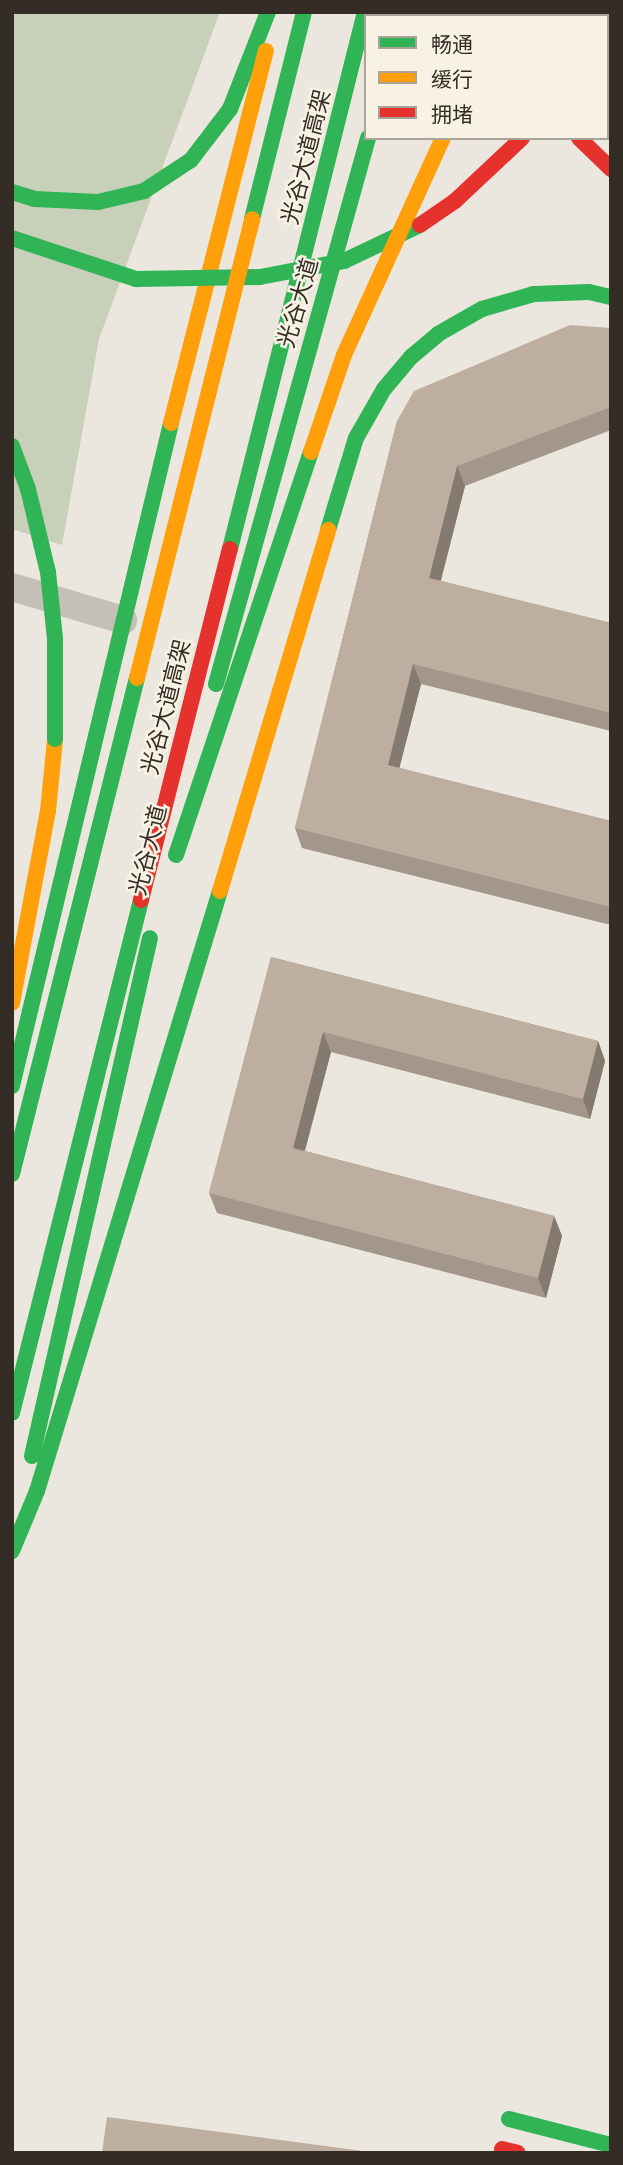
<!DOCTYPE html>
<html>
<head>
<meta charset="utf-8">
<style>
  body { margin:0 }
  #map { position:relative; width:623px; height:2165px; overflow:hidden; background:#ebe7de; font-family:"Space Grotesk","Noto Sans SC",sans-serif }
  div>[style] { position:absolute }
  .green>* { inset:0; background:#c8d0b9 }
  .lane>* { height:14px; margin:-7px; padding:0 7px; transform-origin:7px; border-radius:7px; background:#c4bfb7 }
  .street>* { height:28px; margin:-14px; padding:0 14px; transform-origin:14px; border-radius:14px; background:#c4bfb7 }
  .fast>* { height:16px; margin:-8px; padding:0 8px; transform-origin:8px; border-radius:8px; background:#30b455 }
  .slow>* { height:16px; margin:-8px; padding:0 8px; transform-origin:8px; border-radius:8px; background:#ff9f0a }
  .jam>* { height:16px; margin:-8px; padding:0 8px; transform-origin:8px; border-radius:8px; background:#e5322d }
  .fast-bridge>* { height:16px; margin:-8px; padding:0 8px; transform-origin:8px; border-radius:8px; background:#30b455 }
  .slow-bridge>* { height:16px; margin:-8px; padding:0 8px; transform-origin:8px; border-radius:8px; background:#ff9f0a }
  .jam-bridge>* { height:16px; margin:-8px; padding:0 8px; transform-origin:8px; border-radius:8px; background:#e5322d }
  .wall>* { inset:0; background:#a3968a }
  .shaded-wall>* { inset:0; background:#857a70 }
  .building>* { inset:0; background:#beaea0 }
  span { translate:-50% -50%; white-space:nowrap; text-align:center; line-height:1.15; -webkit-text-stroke:5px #f8f2e5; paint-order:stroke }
  .street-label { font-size:23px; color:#342d26 }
  .frame { position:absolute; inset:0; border:14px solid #342d26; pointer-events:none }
  .legend { position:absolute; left:364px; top:14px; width:245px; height:126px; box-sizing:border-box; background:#f8f2e5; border:2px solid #aaa399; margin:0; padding:9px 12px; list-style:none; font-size:21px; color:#342d26 }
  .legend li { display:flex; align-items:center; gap:14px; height:35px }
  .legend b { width:35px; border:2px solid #aaa399 }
</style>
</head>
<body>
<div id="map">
  <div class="green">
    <div style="clip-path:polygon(12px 12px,220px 12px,99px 339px,62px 545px,12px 529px)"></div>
  </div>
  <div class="lane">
    <div style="left:530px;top:12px;width:6px;rotate:45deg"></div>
    <div style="left:561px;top:12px;width:6px;rotate:45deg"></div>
    <div style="left:607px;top:54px;width:5px;rotate:37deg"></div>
    <div style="left:607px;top:82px;width:5px;rotate:37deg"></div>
  </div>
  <div class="street">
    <div style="left:12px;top:587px;width:116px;rotate:16.6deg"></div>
  </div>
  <div class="fast">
    <div style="left:399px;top:12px;width:4px;rotate:90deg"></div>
    <div style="left:607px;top:122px;width:5px;rotate:37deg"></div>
    <div style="left:12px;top:192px;width:24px;rotate:17deg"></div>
    <div style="left:35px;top:199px;width:63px;rotate:2.7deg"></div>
    <div style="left:98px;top:202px;width:47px;rotate:-13.4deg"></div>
    <div style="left:144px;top:191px;width:56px;rotate:-33.4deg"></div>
    <div style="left:191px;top:160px;width:64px;rotate:-52.6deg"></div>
    <div style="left:230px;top:109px;width:104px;rotate:-68.6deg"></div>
    <div style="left:328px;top:530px;width:96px;rotate:-73.1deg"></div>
    <div style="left:356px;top:438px;width:56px;rotate:-60.3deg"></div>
    <div style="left:384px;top:389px;width:42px;rotate:-49.8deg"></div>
    <div style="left:411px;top:357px;width:35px;rotate:-40deg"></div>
    <div style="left:438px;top:334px;width:51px;rotate:-29.6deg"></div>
    <div style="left:482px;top:309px;width:54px;rotate:-16.1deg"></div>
    <div style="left:534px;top:294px;width:55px;rotate:-2.1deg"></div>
    <div style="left:589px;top:292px;width:23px;rotate:13deg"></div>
    <div style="left:216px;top:684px;width:567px;rotate:-74.44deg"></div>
    <div style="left:12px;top:1086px;width:682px;rotate:-76.51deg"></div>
    <div style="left:32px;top:1456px;width:531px;rotate:-77.17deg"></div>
    <div style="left:12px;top:1551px;width:65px;rotate:-67.4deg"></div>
    <div style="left:37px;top:1491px;width:627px;rotate:-73.04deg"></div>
    <div style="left:509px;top:2119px;width:105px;rotate:14.3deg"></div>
  </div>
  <div class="slow">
    <div style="left:454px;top:12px;width:6px;rotate:39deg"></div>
    <div style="left:589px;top:12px;width:6px;rotate:45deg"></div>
    <div style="left:171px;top:423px;width:384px;rotate:-75.7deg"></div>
    <div style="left:220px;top:891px;width:377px;rotate:-73.3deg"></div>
    <div style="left:12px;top:1003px;width:195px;rotate:-79.4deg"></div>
    <div style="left:48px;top:811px;width:72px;rotate:-84.4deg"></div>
  </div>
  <div class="jam">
    <div style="left:500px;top:16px;width:4px;rotate:-63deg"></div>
    <div style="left:579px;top:138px;width:45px;rotate:44.1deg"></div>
    <div style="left:502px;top:2149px;width:16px;rotate:14deg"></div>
  </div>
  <div class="fast-bridge">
    <div style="left:252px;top:219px;width:213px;rotate:-75.9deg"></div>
    <div style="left:12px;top:238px;width:131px;rotate:18.3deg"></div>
    <div style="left:136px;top:279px;width:124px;rotate:-0.9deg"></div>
    <div style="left:260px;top:277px;width:86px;rotate:-10.8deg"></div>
    <div style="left:344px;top:261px;width:84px;rotate:-25.3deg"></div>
    <div style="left:12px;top:446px;width:46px;rotate:69.6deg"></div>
    <div style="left:28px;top:489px;width:85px;rotate:76.5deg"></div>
    <div style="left:48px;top:572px;width:67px;rotate:84deg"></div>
    <div style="left:55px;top:639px;width:100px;rotate:90deg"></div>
    <div style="left:230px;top:549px;width:554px;rotate:-75.89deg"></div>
    <div style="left:176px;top:855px;width:425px;rotate:-71.5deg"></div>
    <div style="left:12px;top:1174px;width:512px;rotate:-75.86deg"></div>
    <div style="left:12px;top:1413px;width:529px;rotate:-75.88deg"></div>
  </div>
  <div class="slow-bridge">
    <div style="left:311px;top:452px;width:102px;rotate:-71.2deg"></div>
    <div style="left:344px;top:355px;width:239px;rotate:-65.5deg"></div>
    <div style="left:137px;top:678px;width:473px;rotate:-75.9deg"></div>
  </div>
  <div class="jam-bridge">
    <div style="left:420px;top:225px;width:42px;rotate:-34.4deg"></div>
    <div style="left:455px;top:201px;width:92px;rotate:-43.2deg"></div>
    <div style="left:141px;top:900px;width:362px;rotate:-75.8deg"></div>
  </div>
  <div class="wall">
    <div style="clip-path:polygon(611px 328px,611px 430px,465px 486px,441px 581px,611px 623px,611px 731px,421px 684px,399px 768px,611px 821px,611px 925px,302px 848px,295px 828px,397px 421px)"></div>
    <div style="clip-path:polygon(271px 957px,598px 1041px,605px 1061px,590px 1119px,331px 1052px,305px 1151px,554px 1216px,562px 1236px,546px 1298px,217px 1213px,209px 1193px)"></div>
  </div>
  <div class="shaded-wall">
    <div style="clip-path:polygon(457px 466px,465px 486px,436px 598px,429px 578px)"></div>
    <div style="clip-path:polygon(413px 664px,421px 684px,395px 785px,388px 765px)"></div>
    <div style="clip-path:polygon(323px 1032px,331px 1052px,300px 1168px,293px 1148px)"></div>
    <div style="clip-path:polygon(598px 1041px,605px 1061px,590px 1119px,583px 1099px)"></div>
    <div style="clip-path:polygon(554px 1216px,562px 1236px,546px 1298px,538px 1278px)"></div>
  </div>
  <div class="building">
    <div style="clip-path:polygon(570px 325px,611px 328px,611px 407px,457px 466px,429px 578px,611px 623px,611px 713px,413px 664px,388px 765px,611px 821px,611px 907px,295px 828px,397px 421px,414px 391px)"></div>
    <div style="clip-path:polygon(271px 957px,598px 1041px,583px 1099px,323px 1032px,293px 1148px,554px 1216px,538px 1278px,209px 1193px)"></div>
    <div style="clip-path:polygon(107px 2117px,363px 2151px,363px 2153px,102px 2153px)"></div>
  </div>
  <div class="street-label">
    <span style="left:306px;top:157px;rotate:-76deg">光谷大道高架</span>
    <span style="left:298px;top:303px;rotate:-74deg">光谷大道</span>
    <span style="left:166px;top:707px;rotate:-76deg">光谷大道高架</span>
    <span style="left:148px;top:850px;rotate:-76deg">光谷大道</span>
  </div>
  <div class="frame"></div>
  <ul class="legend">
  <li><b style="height:9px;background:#30b455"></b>畅通</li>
  <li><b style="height:9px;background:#ff9f0a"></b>缓行</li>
  <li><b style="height:9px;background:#e5322d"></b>拥堵</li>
  </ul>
</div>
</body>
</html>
